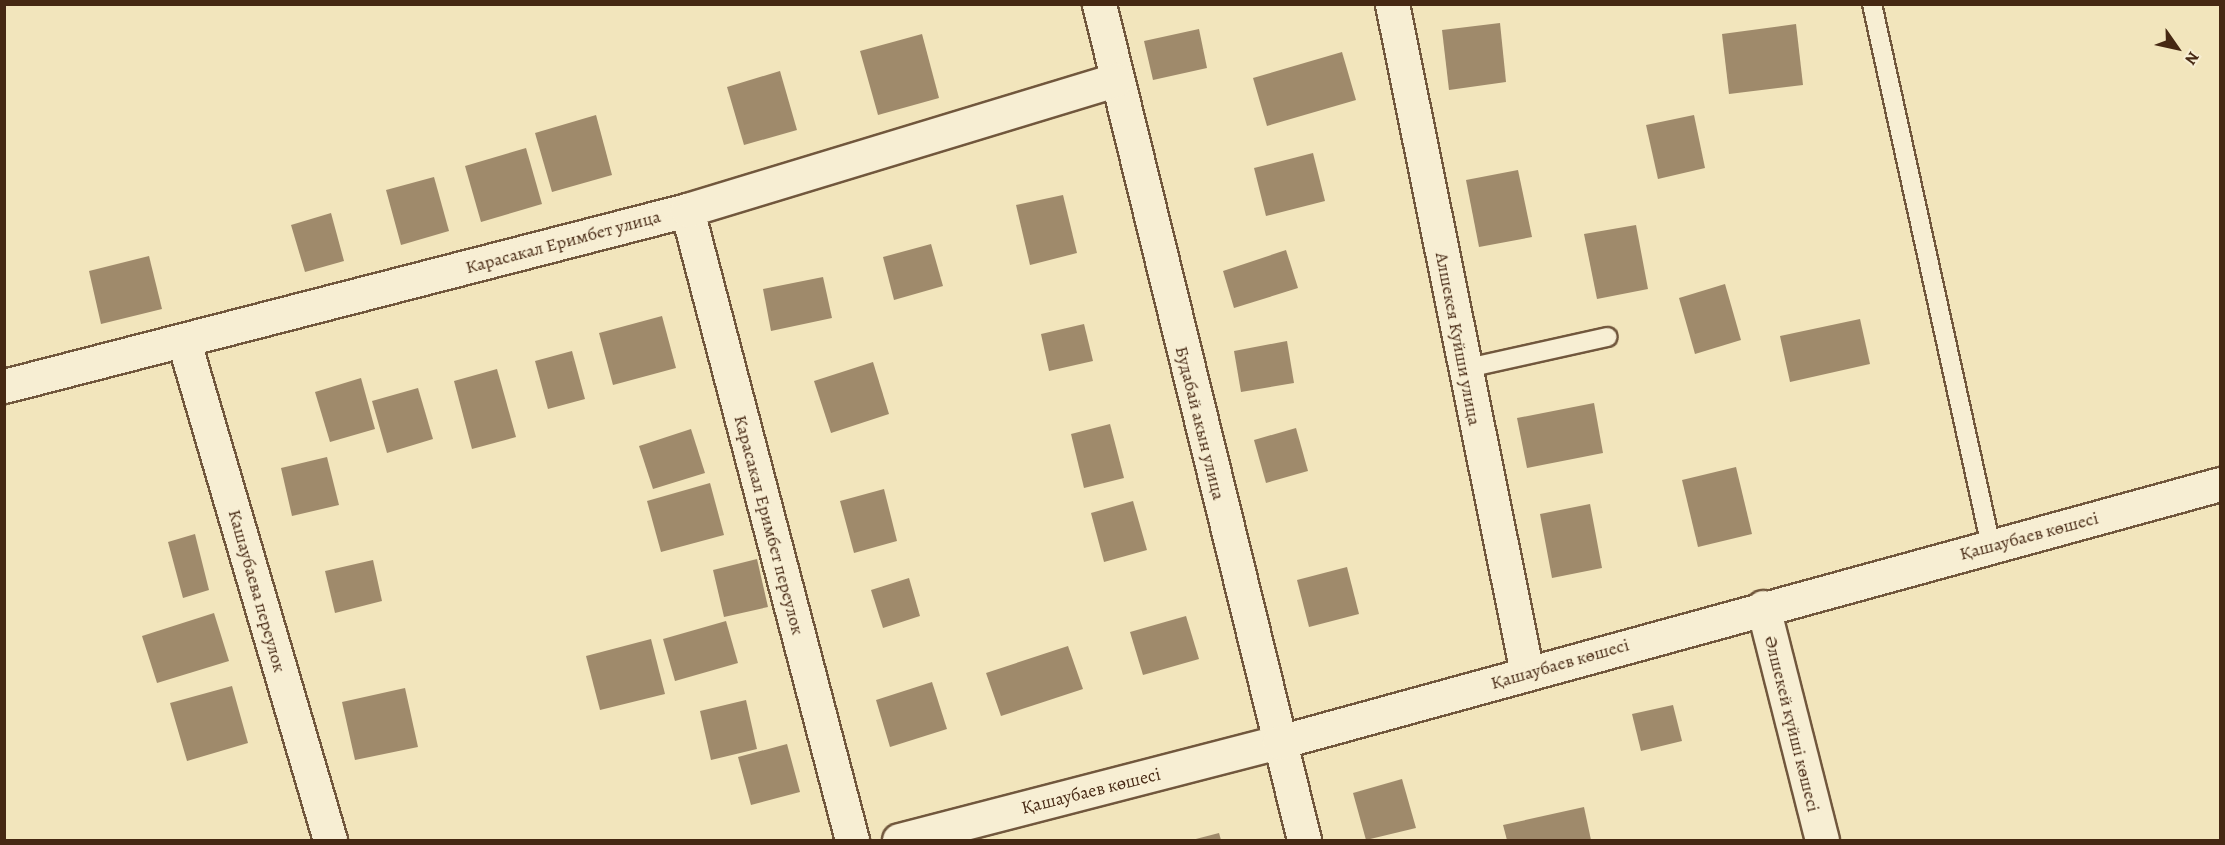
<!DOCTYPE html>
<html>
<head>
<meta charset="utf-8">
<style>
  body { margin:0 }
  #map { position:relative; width:2225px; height:845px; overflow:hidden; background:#f2e5bc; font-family:Alegreya,serif }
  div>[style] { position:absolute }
  .building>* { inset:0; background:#9f8a6b }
  .roads { filter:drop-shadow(2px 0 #71573d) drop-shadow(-2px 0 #71573d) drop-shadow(0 2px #71573d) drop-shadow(0 -2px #71573d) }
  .lane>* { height:18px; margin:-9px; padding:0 9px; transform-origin:9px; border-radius:9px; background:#f7eed3 }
  .street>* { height:33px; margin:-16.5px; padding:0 16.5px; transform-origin:16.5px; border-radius:16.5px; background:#f7eed3 }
  .secondary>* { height:33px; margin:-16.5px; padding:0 16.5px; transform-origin:16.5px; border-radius:16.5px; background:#f7eed3 }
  span { translate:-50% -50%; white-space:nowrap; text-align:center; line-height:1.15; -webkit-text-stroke:6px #f7eed3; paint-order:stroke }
  .street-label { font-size:18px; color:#462813 }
  .frame { position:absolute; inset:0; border:6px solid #462813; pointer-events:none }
  .north { position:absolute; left:2147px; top:18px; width:60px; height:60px; -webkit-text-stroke:4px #f7eed3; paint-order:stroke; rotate:124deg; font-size:16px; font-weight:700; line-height:24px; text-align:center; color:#462813 }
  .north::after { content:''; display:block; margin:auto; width:21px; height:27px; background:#462813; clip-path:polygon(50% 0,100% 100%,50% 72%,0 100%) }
</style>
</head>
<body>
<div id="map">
  <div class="building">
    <div style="clip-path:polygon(1500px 23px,1506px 82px,1449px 90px,1442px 30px)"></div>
    <div style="clip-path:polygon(1796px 24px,1803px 85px,1729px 94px,1722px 34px)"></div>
    <div style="clip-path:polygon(1199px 29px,1207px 68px,1153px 80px,1144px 41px)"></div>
    <div style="clip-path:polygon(922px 34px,939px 98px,878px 115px,860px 51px)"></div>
    <div style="clip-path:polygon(1342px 52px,1356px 100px,1267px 126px,1253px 78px)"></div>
    <div style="clip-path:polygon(780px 71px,797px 130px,744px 145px,727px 87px)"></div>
    <div style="clip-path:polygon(596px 115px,612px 175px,552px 192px,535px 133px)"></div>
    <div style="clip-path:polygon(1694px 115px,1705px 168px,1658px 179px,1646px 125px)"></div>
    <div style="clip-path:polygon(526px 148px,542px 204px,481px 222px,465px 166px)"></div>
    <div style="clip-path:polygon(1313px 153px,1325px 201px,1266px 216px,1254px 168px)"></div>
    <div style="clip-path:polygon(1518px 170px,1532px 237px,1479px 247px,1466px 180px)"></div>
    <div style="clip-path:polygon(434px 177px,449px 231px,401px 245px,386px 190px)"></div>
    <div style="clip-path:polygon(1063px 195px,1077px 253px,1030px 265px,1016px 205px)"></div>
    <div style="clip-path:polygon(331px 213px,344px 261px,305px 272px,291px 225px)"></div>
    <div style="clip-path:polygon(1636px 225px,1648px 289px,1597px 299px,1584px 234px)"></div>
    <div style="clip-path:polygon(931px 244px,943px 286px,894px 300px,883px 257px)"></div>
    <div style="clip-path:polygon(1286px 250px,1298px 288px,1234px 308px,1223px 271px)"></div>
    <div style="clip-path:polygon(149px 256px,162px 309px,101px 324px,89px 271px)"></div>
    <div style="clip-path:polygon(823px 277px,832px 318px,771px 331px,763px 289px)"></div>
    <div style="clip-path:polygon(1725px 284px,1741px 340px,1695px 354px,1679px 298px)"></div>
    <div style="clip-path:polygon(662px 316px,676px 368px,613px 385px,599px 333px)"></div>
    <div style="clip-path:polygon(1860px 319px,1870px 364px,1790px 382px,1780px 336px)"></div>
    <div style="clip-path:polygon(1084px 324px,1093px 361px,1049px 371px,1041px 334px)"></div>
    <div style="clip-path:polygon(1287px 341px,1294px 383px,1241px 392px,1234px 351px)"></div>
    <div style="clip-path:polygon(572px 351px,585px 399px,548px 409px,535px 361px)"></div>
    <div style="clip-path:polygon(873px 362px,889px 414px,831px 433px,814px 381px)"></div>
    <div style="clip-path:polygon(497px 369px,516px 437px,472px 449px,454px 381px)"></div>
    <div style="clip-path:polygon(361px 378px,375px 429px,330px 442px,315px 392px)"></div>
    <div style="clip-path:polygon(418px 388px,433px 439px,387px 453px,372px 401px)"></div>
    <div style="clip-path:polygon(1594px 403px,1603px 453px,1527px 468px,1517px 418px)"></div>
    <div style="clip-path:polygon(1110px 424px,1124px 478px,1084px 488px,1071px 434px)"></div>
    <div style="clip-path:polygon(1296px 428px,1308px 471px,1266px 483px,1254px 440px)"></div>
    <div style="clip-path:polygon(691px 429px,705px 473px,653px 489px,639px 446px)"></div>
    <div style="clip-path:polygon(327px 457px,339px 505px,292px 516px,281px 468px)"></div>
    <div style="clip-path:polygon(1736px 467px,1752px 534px,1698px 547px,1682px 480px)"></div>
    <div style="clip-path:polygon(710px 483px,724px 535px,661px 552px,647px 501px)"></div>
    <div style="clip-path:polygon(884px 489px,897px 541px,854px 553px,840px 501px)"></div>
    <div style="clip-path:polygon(1133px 501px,1147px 550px,1104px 562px,1091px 513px)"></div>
    <div style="clip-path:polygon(1590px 504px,1602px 568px,1552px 578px,1540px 514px)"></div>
    <div style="clip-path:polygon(195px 534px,209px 590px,183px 598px,168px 542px)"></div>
    <div style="clip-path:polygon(757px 559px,768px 607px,724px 617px,713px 570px)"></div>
    <div style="clip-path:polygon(373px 560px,382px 601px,335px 613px,325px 571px)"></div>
    <div style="clip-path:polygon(1347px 567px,1359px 614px,1309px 627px,1297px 580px)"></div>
    <div style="clip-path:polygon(909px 578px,920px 616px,883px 628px,871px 590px)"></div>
    <div style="clip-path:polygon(214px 613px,229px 661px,157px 683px,142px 636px)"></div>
    <div style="clip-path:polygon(1186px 616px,1199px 659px,1143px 675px,1130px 632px)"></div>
    <div style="clip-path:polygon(726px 621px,738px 663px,675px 681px,663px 639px)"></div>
    <div style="clip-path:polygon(651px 639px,665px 694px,600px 710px,586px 656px)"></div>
    <div style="clip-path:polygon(1068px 646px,1083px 689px,1001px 716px,986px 673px)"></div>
    <div style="clip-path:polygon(932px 682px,947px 729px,890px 747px,876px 700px)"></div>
    <div style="clip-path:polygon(232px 686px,248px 743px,187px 761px,170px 703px)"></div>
    <div style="clip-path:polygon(405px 688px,418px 747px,355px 760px,342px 702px)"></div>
    <div style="clip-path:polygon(746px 700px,757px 749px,711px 760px,700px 711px)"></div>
    <div style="clip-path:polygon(1673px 705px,1682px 741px,1641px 751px,1632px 714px)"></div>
    <div style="clip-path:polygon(787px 744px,800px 792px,751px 805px,738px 757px)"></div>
    <div style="clip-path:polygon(1402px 779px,1416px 828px,1366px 840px,1353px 793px)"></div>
    <div style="clip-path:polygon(1584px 807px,1591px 840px,1507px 840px,1503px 825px)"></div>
    <div style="clip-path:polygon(1219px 833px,1221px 840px,1192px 840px)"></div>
  </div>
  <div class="roads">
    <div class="lane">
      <div style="left:1872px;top:4px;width:555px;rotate:77.62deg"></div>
      <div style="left:1463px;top:369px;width:148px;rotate:-12.5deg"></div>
    </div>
    <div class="street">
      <div style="left:1099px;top:4px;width:861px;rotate:76.22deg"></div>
      <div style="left:1392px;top:4px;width:682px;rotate:78.59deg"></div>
      <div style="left:687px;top:210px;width:651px;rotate:75.32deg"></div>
      <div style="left:184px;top:342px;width:519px;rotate:73.66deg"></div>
      <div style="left:4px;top:386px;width:705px;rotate:-14.45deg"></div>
      <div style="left:687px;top:210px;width:448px;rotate:-16.9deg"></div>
      <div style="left:1763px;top:607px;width:240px;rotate:75.8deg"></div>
    </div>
    <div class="secondary">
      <div style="left:899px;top:840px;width:392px;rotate:-14.5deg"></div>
      <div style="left:1279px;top:742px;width:976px;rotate:-15.33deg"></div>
    </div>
  </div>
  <div class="street-label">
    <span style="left:563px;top:242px;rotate:-15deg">Карасакал Еримбет улица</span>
    <span style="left:1458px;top:339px;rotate:79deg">Алшекея Куйши улица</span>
    <span style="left:1200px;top:423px;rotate:76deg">Будабай акын улица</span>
    <span style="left:769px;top:525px;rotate:75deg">Карасакал Еримбет переулок</span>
    <span style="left:2029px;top:536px;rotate:-15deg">Қашаубаев көшесі</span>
    <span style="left:257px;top:591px;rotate:74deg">Кашаубаева переулок</span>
    <span style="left:1560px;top:664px;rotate:-16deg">Қашаубаев көшесі</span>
    <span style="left:1792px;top:724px;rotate:76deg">Әлшекей күйші көшесі</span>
    <span style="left:1091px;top:791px;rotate:-14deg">Қашаубаев көшесі</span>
  </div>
  <div class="frame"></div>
  <div class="north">N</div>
</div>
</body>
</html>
